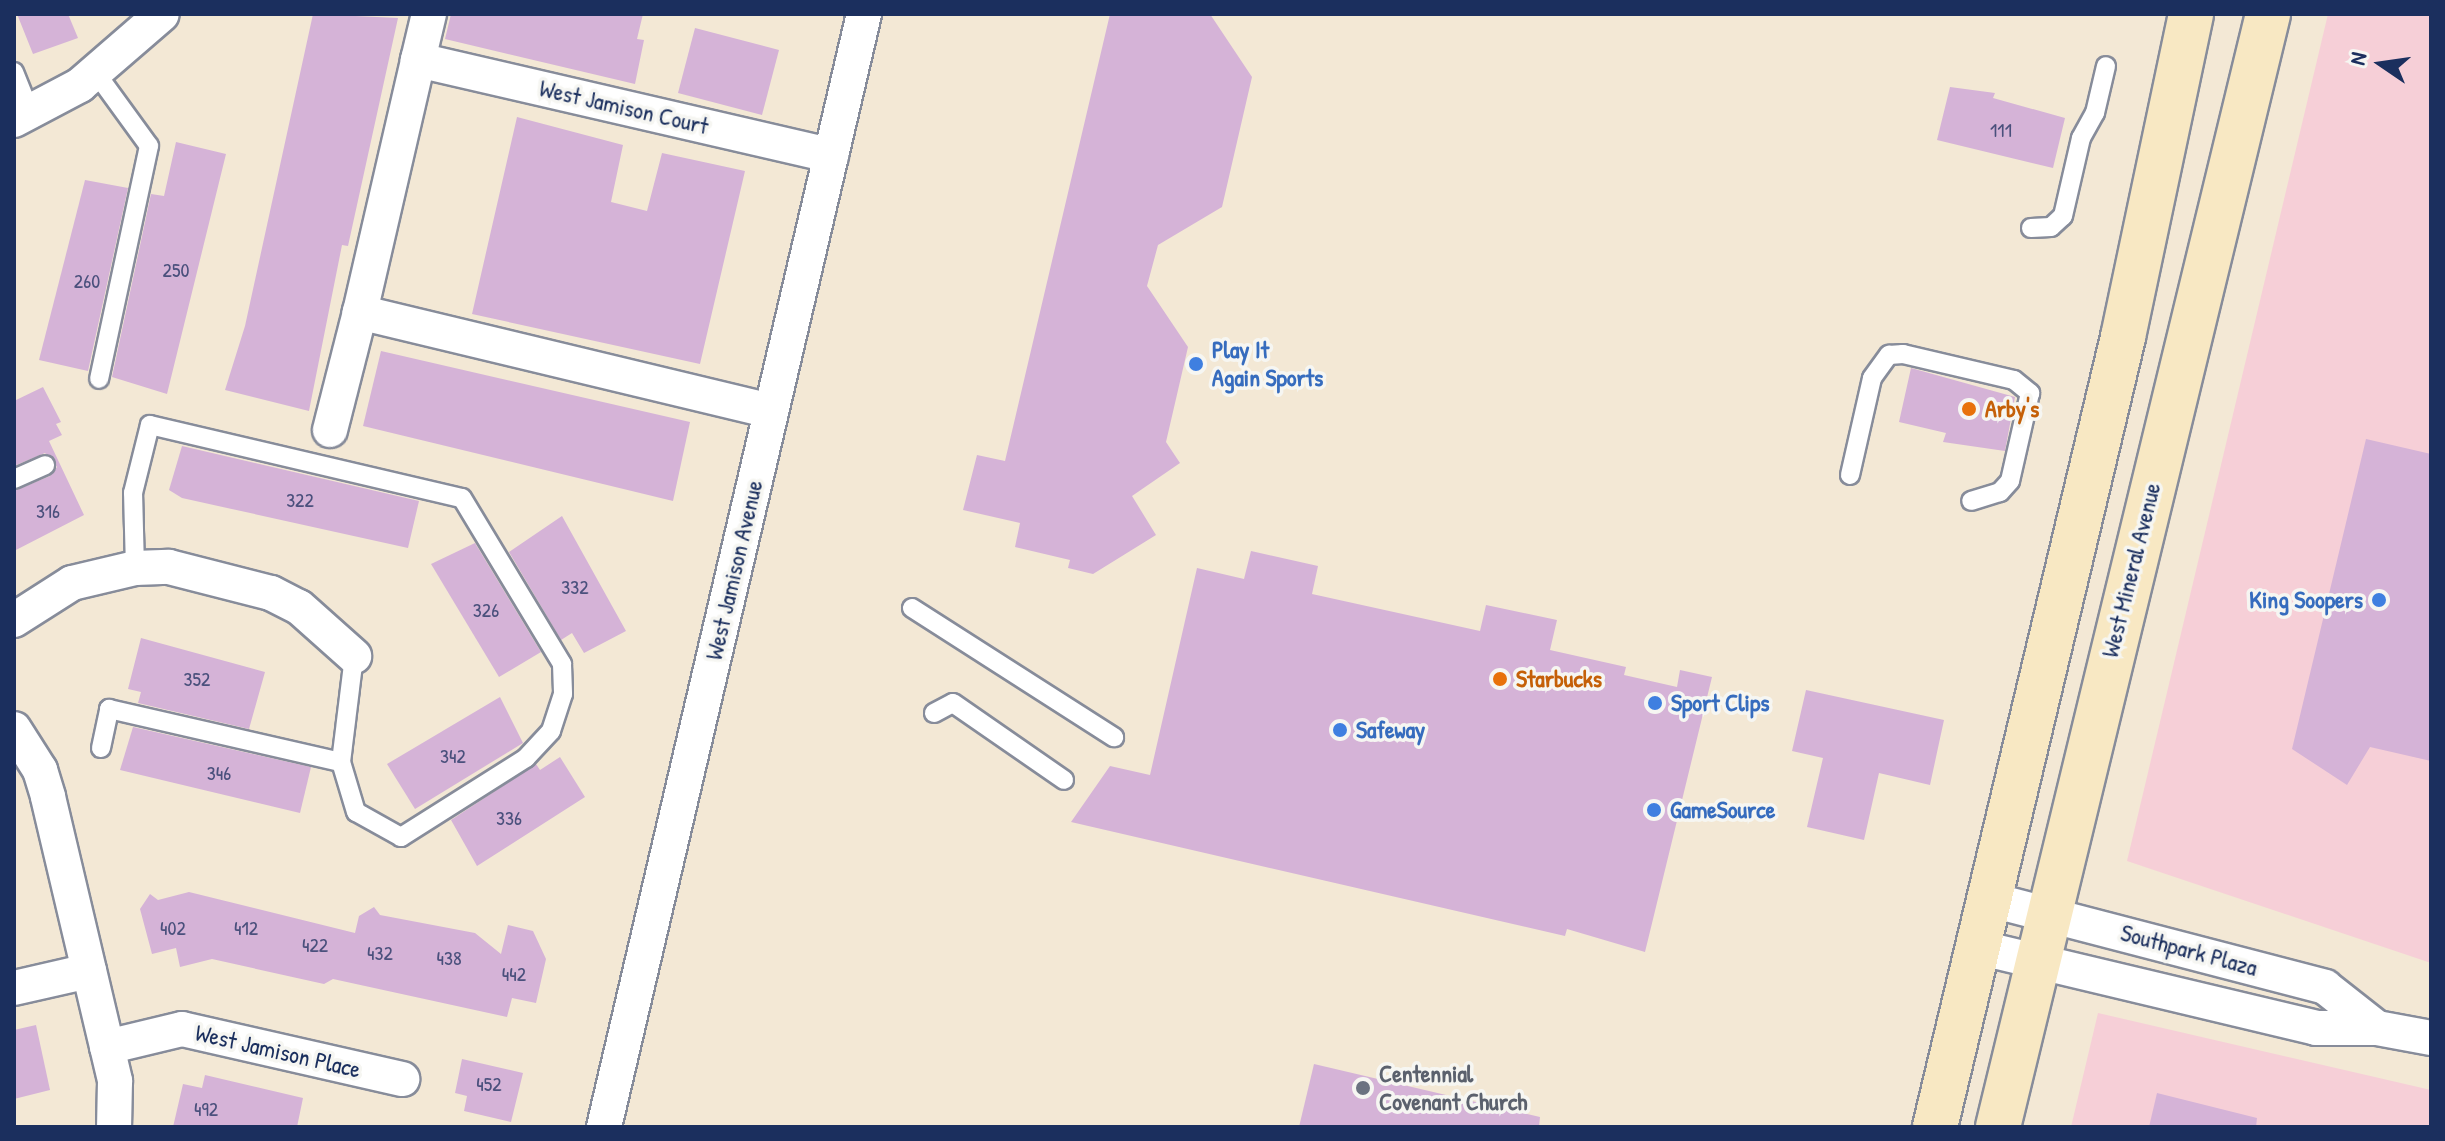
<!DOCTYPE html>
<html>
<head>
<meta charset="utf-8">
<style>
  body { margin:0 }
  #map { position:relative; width:2445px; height:1141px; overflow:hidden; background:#f3e8d5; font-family:"Patrick Hand",sans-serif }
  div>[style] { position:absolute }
  .built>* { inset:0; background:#f6cfd7 }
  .building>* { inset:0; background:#d5b3d7 }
  .roads { filter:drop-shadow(2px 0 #878c9a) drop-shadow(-2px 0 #878c9a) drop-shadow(0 2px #878c9a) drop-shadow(0 -2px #878c9a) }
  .service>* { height:18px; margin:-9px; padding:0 9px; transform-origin:9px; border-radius:9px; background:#fff }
  .minor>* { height:34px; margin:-17px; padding:0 17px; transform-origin:17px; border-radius:17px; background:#fff }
  .secondary>* { height:44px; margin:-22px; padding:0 22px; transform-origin:22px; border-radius:22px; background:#f8e8c3 }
  .dots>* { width:22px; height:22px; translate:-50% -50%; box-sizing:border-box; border:4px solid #f6f6f2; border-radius:50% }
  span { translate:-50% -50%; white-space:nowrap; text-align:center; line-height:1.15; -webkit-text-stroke:7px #f6f6f2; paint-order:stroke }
  .number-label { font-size:20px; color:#4a507c }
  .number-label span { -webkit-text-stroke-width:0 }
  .street-label { font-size:24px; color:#1b2f5e }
  .shop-label { font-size:24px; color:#366cbe; font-weight:700 }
  .left { translate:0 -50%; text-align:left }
  .right { translate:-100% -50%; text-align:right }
  .food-label { font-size:24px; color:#c56008; font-weight:700 }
  .worship-label { font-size:24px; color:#5b616d; font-weight:700 }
  .frame { position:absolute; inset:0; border:16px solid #1b2f5e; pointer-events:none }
  .north { position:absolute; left:2341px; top:24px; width:80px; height:80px; -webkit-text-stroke:6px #f6f6f2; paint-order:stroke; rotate:283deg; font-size:22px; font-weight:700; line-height:32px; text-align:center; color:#1b2f5e }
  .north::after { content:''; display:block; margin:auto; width:28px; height:36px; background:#1b2f5e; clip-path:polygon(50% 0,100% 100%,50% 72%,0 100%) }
</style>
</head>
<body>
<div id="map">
  <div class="built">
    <div style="clip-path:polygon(2328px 14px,2431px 14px,2431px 963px,2127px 861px)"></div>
    <div style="clip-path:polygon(2098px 1013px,2431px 1090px,2431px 1127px,2071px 1127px)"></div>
  </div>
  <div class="building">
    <div style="clip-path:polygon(17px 14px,68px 14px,78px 38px,33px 54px)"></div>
    <div style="clip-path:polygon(313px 14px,398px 18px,348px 246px,342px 245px,309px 411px,225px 390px,245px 326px)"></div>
    <div style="clip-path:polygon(451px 14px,643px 14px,637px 39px,644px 40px,635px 84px,445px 39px)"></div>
    <div style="clip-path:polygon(1110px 14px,1210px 14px,1252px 77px,1222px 207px,1158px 245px,1147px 286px,1188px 347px,1166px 442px,1180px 463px,1132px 496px,1156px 535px,1093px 574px,1068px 568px,1070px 560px,1015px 547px,1020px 523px,963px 510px,977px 455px,1005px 461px)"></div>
    <div style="clip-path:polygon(695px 28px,779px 50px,762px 115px,678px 93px)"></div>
    <div style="clip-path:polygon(1950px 87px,1995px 93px,1993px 98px,2065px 118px,2053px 168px,1937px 140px)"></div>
    <div style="clip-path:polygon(517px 117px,623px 145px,611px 202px,647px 211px,662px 153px,745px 171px,700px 364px,472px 314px)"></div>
    <div style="clip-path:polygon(176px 142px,226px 154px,167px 394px,112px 377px,151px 194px,164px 196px)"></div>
    <div style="clip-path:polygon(85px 180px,128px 188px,88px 371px,39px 360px)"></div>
    <div style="clip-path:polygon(381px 351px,690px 422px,673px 501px,363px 426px)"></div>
    <div style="clip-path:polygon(1911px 368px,2015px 397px,2005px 451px,1943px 442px,1946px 433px,1899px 422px)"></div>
    <div style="clip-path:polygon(43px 387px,61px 422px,56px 424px,62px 435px,49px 441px,84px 515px,14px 551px,14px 491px,50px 476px,57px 467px,45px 453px,14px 466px,14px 401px)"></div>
    <div style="clip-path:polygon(2366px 439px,2431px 454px,2431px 761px,2370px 747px,2347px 785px,2292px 749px)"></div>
    <div style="clip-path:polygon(182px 446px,419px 501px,408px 548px,182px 498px,169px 490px)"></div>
    <div style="clip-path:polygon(562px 516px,626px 631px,584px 653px,572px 633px,561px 640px,509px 552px)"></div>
    <div style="clip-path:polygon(475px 543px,541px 652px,499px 677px,431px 564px)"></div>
    <div style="clip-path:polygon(1251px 551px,1318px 566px,1312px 594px,1480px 631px,1486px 605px,1557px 620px,1550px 650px,1626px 667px,1624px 675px,1677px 687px,1680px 670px,1712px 677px,1645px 952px,1567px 929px,1565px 936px,1071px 822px,1110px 766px,1150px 775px,1197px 568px,1244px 579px)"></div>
    <div style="clip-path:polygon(141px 638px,265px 672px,249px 729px,138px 703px,141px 692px,128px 689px)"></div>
    <div style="clip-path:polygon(1806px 690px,1944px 720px,1930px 785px,1879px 773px,1864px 840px,1807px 827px,1823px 758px,1792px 751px)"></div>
    <div style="clip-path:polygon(500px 697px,523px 743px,415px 809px,387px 764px)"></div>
    <div style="clip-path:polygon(133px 727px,311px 767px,300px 813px,120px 770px)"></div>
    <div style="clip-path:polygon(560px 757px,585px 797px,477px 866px,451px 820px,536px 764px,540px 770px)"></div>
    <div style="clip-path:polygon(189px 892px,355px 933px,359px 916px,374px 907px,380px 915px,475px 933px,501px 954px,508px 925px,533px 931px,546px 959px,536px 1003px,512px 998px,507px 1017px,333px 979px,324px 984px,212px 959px,180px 967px,176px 948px,152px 954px,140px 909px,150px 894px,158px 900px)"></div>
    <div style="clip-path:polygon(36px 1025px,50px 1090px,14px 1099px,14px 1030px)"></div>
    <div style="clip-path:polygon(462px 1059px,523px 1073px,511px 1122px,464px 1111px,467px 1096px,455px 1093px)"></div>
    <div style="clip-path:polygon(1314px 1064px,1540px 1117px,1539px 1127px,1299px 1127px)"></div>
    <div style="clip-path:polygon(205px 1075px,303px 1098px,297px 1127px,173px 1127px,183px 1084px,202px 1088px)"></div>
    <div style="clip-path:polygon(2157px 1093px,2257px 1118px,2256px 1127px,2149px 1127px)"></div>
  </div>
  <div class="roads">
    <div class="service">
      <div style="left:14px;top:72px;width:43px;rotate:68.2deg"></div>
      <div style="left:96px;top:73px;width:90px;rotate:54deg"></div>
      <div style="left:149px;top:146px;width:238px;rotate:102.1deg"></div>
      <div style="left:2031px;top:228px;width:20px;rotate:-3deg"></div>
      <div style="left:2051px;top:227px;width:16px;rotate:-43deg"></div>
      <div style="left:2063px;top:216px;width:80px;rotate:-77deg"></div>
      <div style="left:2081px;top:138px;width:29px;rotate:-61deg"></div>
      <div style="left:2095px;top:113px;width:48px;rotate:-76.8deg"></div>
      <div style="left:1850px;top:475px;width:99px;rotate:-77.2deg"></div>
      <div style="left:1872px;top:378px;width:29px;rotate:-54deg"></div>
      <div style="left:1889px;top:355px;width:14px;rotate:-4deg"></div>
      <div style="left:1903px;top:354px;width:114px;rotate:13.2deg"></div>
      <div style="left:2014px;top:380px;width:21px;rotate:39deg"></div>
      <div style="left:2030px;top:393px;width:90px;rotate:102.8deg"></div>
      <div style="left:2010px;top:481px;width:15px;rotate:132deg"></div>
      <div style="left:2000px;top:492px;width:30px;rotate:163deg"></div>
      <div style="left:14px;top:479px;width:34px;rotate:-24deg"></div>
      <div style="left:135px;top:568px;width:75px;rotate:-91.5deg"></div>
      <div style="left:133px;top:493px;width:70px;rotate:-76deg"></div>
      <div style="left:150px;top:425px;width:320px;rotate:13.2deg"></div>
      <div style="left:462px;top:498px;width:194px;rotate:58.9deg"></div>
      <div style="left:562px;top:664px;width:30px;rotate:88deg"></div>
      <div style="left:563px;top:694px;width:39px;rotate:108deg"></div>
      <div style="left:551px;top:731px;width:37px;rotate:133deg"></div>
      <div style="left:526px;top:758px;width:148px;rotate:147.7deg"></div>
      <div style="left:401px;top:837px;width:51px;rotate:-150.9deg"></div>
      <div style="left:356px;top:812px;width:52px;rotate:-106.7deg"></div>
      <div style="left:341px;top:762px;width:107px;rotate:-83deg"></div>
      <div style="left:912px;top:608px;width:240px;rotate:32.6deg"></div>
      <div style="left:934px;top:713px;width:21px;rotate:-28deg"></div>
      <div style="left:953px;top:703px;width:135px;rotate:34.7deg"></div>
      <div style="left:101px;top:748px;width:40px;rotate:-78deg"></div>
      <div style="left:109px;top:709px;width:238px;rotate:12.9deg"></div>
    </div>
    <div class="minor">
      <div style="left:418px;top:60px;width:47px;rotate:-76.6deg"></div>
      <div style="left:14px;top:120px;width:75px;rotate:-27.9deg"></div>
      <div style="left:80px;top:85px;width:108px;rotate:-40.9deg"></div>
      <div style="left:771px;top:411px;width:423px;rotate:-166.5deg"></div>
      <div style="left:360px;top:312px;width:259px;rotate:-77deg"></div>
      <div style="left:418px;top:60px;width:424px;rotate:13deg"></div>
      <div style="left:330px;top:430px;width:122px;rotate:-75.7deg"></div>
      <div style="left:14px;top:620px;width:69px;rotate:-32.5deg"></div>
      <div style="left:72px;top:583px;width:65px;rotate:-13.4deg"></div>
      <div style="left:135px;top:568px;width:34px;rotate:-2deg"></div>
      <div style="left:169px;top:567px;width:105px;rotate:14.3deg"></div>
      <div style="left:271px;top:593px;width:31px;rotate:27deg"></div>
      <div style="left:299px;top:607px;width:74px;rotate:41.7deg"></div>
      <div style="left:14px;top:729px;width:49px;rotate:57.6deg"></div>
      <div style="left:40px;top:770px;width:28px;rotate:73deg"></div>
      <div style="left:48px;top:797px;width:292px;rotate:76.7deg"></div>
      <div style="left:115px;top:1081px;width:46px;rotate:91.2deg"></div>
      <div style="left:1988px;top:899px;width:348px;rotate:14.6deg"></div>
      <div style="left:2325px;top:987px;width:66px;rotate:38.3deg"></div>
      <div style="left:1977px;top:947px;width:349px;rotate:13.4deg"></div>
      <div style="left:2316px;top:1028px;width:61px"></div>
      <div style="left:2377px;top:1028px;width:55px;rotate:10.5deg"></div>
      <div style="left:14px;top:988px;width:77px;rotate:-12.8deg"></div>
      <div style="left:107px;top:1047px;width:77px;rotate:-13.5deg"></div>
      <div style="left:182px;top:1029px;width:226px;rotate:12.8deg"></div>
      <div style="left:604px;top:1127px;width:1143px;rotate:-76.85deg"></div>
    </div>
    <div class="secondary">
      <div style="left:1935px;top:1127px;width:812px;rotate:-76.61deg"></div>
      <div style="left:2123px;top:337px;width:330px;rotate:-78.1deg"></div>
      <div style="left:1998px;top:1127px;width:1145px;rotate:-76.36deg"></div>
    </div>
  </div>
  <div class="dots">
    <div style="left:1196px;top:364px;background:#3f7fe0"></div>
    <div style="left:1969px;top:409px;background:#e8710a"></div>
    <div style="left:2379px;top:600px;background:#3f7fe0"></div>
    <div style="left:1500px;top:679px;background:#e8710a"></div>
    <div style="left:1655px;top:703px;background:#3f7fe0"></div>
    <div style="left:1340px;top:730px;background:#3f7fe0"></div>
    <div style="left:1654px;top:810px;background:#3f7fe0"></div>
    <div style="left:1363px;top:1088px;background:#6b7280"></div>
  </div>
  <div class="number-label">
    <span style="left:2001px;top:129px">111</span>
    <span style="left:176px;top:269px">250</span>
    <span style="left:87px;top:280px">260</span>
    <span style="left:300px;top:499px">322</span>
    <span style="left:48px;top:510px">316</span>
    <span style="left:575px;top:586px">332</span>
    <span style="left:486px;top:609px">326</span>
    <span style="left:197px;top:678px">352</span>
    <span style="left:453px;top:755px">342</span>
    <span style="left:219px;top:772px">346</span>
    <span style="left:509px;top:817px">336</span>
    <span style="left:173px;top:927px">402</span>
    <span style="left:246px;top:927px">412</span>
    <span style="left:315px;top:944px">422</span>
    <span style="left:380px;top:952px">432</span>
    <span style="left:449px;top:957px">438</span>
    <span style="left:514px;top:973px">442</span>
    <span style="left:489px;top:1083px">452</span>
    <span style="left:206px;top:1108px">492</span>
  </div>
  <div class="street-label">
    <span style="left:624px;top:107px;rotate:13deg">West Jamison Court</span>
    <span style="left:734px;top:570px;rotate:-77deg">West Jamison Avenue</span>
    <span style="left:2131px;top:570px;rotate:-76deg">West Mineral Avenue</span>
    <span style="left:2189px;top:950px;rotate:15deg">Southpark Plaza</span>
    <span style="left:278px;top:1051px;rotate:13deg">West Jamison Place</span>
  </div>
  <div class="shop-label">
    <span class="left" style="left:1212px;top:364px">Play It<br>Again Sports</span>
    <span class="right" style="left:2363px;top:600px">King Soopers</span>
    <span class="left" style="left:1671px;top:703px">Sport Clips</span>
    <span class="left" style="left:1356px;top:730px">Safeway</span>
    <span class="left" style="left:1670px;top:810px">GameSource</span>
  </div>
  <div class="food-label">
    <span class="left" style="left:1985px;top:409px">Arby's</span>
    <span class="left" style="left:1516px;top:679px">Starbucks</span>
  </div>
  <div class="worship-label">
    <span class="left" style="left:1379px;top:1088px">Centennial<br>Covenant Church</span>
  </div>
  <div class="frame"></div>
  <div class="north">N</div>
</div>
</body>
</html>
